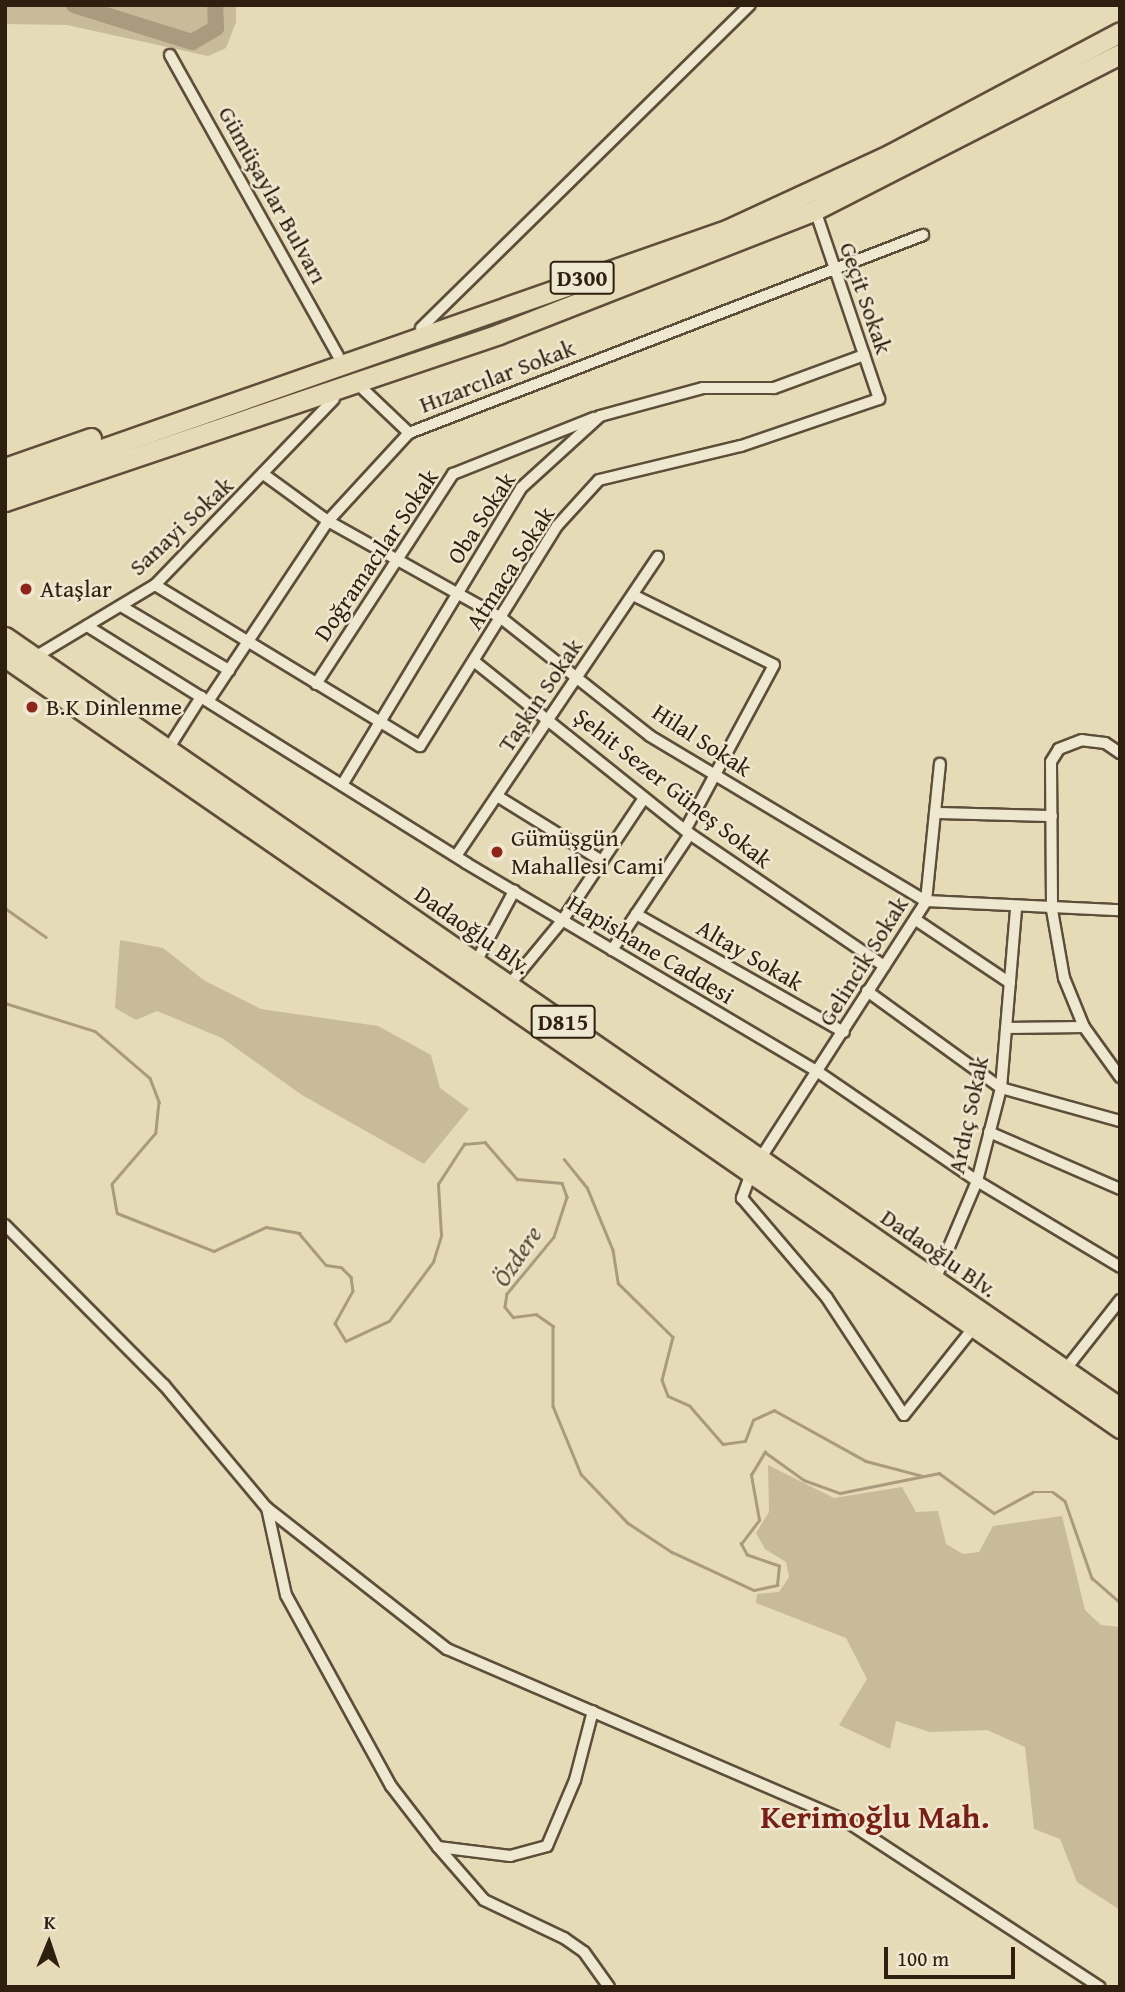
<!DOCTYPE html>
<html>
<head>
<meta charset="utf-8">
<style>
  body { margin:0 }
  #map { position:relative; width:1125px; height:1992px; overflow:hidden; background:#e6dbb7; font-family:"Gentium Book Plus",serif }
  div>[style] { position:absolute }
  .green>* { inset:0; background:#c7bb9a }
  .stream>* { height:2.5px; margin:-1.25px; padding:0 1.25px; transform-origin:1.25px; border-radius:1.25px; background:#a89b7e }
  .river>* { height:16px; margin:-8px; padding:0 8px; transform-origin:8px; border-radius:8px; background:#a89b7e }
  .roads { filter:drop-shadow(2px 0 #5d4e39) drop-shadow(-2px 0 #5d4e39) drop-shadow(0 2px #5d4e39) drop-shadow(0 -2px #5d4e39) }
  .street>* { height:10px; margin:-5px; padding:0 5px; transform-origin:5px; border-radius:5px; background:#efe8d0 }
  .highway>* { height:19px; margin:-9.5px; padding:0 9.5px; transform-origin:9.5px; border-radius:9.5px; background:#e6dbb7 }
  .dots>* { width:19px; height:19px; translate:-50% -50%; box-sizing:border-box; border:4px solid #efe8d0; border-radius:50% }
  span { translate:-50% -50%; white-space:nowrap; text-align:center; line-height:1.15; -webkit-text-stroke:5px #efe8d0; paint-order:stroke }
  .shield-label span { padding:2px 5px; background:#efe8d0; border:2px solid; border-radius:5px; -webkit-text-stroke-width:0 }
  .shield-label { font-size:23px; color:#2f1f0f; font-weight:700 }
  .street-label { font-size:24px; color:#2f1f0f }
  .poi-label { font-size:24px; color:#2f1f0f }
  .left { translate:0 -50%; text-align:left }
  .water-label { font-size:26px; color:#594a36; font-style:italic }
  .district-label { font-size:32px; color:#7a1f14; font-weight:700 }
  .frame { position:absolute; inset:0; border:7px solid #2f1f0f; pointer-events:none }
  .north { position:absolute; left:14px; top:1908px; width:70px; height:70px; -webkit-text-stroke:5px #efe8d0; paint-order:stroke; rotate:2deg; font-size:19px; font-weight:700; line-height:28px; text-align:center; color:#2f1f0f }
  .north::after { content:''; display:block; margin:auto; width:24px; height:32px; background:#2f1f0f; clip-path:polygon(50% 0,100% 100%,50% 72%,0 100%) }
  .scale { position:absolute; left:884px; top:1947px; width:131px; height:32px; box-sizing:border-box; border:4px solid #2f1f0f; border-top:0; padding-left:9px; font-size:21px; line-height:24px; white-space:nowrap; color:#2f1f0f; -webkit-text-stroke:5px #efe8d0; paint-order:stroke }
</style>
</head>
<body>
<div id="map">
  <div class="green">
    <div style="clip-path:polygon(5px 5px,236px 5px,236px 22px,226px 48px,208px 56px,67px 25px,5px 24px)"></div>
    <div style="clip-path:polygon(120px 940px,163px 948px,205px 981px,261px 1009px,378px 1026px,431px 1055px,440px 1088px,469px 1109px,424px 1164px,302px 1095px,222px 1038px,157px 1011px,136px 1020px,115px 1008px)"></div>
    <div style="clip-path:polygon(768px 1465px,834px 1498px,902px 1487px,916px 1512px,938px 1511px,946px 1544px,963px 1554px,979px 1552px,993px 1526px,1062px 1516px,1085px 1610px,1101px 1625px,1120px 1627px,1120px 1910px,1077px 1882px,1060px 1839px,1034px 1829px,1025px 1747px,987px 1730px,930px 1732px,896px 1721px,890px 1749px,839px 1725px,867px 1679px,846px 1638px,756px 1603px,757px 1594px,779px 1592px,789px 1577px,786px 1562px,765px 1549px,756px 1533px,769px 1512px)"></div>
  </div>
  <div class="stream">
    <div style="left:5px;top:908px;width:50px;rotate:35.3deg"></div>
    <div style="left:5px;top:1003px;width:94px;rotate:17.3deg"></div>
    <div style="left:95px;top:1031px;width:72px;rotate:40.5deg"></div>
    <div style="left:150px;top:1078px;width:26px;rotate:69deg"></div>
    <div style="left:159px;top:1102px;width:31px;rotate:96deg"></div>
    <div style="left:156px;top:1133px;width:67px;rotate:130.8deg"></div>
    <div style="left:112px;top:1184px;width:29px;rotate:80deg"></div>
    <div style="left:117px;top:1213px;width:104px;rotate:21.4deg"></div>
    <div style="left:214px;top:1251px;width:57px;rotate:-24.8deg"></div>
    <div style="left:266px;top:1227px;width:34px;rotate:10deg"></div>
    <div style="left:299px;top:1233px;width:42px;rotate:49.8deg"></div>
    <div style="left:326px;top:1265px;width:15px;rotate:8deg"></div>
    <div style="left:341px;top:1267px;width:14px;rotate:45deg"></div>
    <div style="left:351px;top:1277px;width:14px;rotate:82deg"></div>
    <div style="left:353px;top:1291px;width:37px;rotate:119deg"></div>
    <div style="left:335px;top:1323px;width:21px;rotate:59deg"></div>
    <div style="left:346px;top:1341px;width:47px;rotate:-24.9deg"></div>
    <div style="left:389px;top:1321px;width:74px;rotate:-53.3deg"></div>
    <div style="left:433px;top:1262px;width:28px;rotate:-73deg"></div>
    <div style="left:441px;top:1235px;width:51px;rotate:-93.4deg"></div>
    <div style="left:438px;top:1184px;width:48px;rotate:-57deg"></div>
    <div style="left:464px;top:1144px;width:21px;rotate:-5deg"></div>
    <div style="left:485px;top:1142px;width:49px;rotate:49.1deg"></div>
    <div style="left:517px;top:1179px;width:45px;rotate:5.1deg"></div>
    <div style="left:562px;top:1183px;width:15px;rotate:70deg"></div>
    <div style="left:567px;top:1197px;width:42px;rotate:108deg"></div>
    <div style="left:554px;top:1237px;width:74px;rotate:129.5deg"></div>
    <div style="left:507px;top:1294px;width:13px;rotate:99deg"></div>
    <div style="left:505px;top:1307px;width:13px;rotate:51deg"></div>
    <div style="left:513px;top:1317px;width:23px;rotate:-7deg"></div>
    <div style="left:536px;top:1314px;width:21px;rotate:35deg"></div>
    <div style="left:553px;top:1326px;width:80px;rotate:90deg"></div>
    <div style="left:553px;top:1406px;width:74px;rotate:67.6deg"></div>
    <div style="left:581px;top:1474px;width:68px;rotate:46.2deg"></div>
    <div style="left:628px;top:1523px;width:53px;rotate:33.4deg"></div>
    <div style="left:672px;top:1552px;width:90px;rotate:24.9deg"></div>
    <div style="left:754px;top:1590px;width:24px;rotate:-12deg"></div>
    <div style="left:777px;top:1585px;width:19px;rotate:-84deg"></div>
    <div style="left:779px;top:1566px;width:34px;rotate:-161deg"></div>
    <div style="left:747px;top:1555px;width:13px;rotate:-119deg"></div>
    <div style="left:741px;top:1544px;width:30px;rotate:-53deg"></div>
    <div style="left:759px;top:1520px;width:46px;rotate:-100.1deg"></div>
    <div style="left:751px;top:1475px;width:27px;rotate:-59deg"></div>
    <div style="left:765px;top:1452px;width:48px;rotate:35.7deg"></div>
    <div style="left:804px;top:1480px;width:38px;rotate:20deg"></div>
    <div style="left:840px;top:1493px;width:101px;rotate:-11.4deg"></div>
    <div style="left:939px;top:1473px;width:68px;rotate:36deg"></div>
    <div style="left:994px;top:1513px;width:44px;rotate:-28.3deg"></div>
    <div style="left:1033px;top:1492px;width:20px"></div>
    <div style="left:1053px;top:1492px;width:15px;rotate:37deg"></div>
    <div style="left:1065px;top:1501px;width:82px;rotate:70.7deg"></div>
    <div style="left:1092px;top:1578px;width:37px;rotate:41deg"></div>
    <div style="left:564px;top:1159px;width:36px;rotate:51deg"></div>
    <div style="left:587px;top:1187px;width:68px;rotate:67.6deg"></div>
    <div style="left:613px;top:1250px;width:33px;rotate:81deg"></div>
    <div style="left:618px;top:1283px;width:77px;rotate:44.5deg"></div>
    <div style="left:673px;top:1337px;width:44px;rotate:104.3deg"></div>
    <div style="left:662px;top:1380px;width:17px;rotate:69deg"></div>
    <div style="left:668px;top:1396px;width:24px;rotate:24deg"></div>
    <div style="left:690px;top:1406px;width:50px;rotate:49deg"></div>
    <div style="left:723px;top:1444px;width:22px;rotate:-8deg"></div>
    <div style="left:745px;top:1441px;width:22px;rotate:-69deg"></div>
    <div style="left:753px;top:1420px;width:23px;rotate:-25deg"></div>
    <div style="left:774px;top:1410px;width:105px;rotate:29deg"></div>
    <div style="left:866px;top:1461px;width:59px;rotate:14.7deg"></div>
  </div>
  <div class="river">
    <div style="left:74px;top:5px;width:124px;rotate:17.4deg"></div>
    <div style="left:192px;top:42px;width:28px;rotate:-30deg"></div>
    <div style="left:216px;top:28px;width:23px;rotate:-92deg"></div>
  </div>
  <div class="roads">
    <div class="street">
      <div style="left:170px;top:55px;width:344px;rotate:60.8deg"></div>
      <div style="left:421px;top:328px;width:461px;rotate:-44.5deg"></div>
      <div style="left:363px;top:389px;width:64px;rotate:43.7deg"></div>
      <div style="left:266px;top:476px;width:77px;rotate:36deg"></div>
      <div style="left:328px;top:521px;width:197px;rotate:29.2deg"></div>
      <div style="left:500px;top:617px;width:191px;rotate:38.4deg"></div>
      <div style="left:650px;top:736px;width:322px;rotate:30.9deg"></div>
      <div style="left:926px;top:901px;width:194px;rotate:2.7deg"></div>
      <div style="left:155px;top:585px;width:310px;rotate:31.3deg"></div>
      <div style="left:420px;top:746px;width:259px;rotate:-58.1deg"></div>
      <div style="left:557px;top:526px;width:62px;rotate:-47.6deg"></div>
      <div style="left:599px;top:480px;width:146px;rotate:-13.5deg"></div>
      <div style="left:741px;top:446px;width:146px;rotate:-18.8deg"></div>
      <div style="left:879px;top:399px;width:200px;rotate:-108.7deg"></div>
      <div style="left:633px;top:595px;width:157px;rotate:26.4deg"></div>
      <div style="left:774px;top:665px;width:187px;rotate:118.3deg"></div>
      <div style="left:121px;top:606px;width:126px;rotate:30.7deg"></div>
      <div style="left:87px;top:626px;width:447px;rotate:32deg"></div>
      <div style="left:466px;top:863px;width:409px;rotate:30.7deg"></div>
      <div style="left:818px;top:1072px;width:193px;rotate:34.4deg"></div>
      <div style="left:977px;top:1181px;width:167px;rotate:31deg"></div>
      <div style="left:35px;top:657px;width:140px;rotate:-31deg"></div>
      <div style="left:155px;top:585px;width:258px;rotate:-46.1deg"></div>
      <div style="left:475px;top:662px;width:275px;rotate:38.7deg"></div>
      <div style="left:690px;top:834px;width:235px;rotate:34.2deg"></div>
      <div style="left:316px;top:684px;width:251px;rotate:-56.9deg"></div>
      <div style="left:453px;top:474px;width:152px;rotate:-21.7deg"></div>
      <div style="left:209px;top:700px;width:215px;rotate:-56.4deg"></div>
      <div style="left:328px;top:521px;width:120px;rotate:-47.4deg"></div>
      <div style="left:409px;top:433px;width:551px;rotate:-21.07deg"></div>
      <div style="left:168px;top:749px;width:62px;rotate:-57.6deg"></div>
      <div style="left:1120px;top:753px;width:18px;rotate:-146deg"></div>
      <div style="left:1105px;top:743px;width:23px;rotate:-173deg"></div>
      <div style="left:1082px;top:740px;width:25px;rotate:159deg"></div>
      <div style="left:1059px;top:749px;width:15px;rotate:122deg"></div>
      <div style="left:1051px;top:762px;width:148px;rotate:89.6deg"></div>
      <div style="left:1052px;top:910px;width:69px;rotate:80deg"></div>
      <div style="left:1064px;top:978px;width:53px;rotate:67.8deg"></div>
      <div style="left:1084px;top:1027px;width:62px;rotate:54.2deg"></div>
      <div style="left:342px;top:785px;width:347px;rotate:-58.9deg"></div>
      <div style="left:521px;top:488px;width:107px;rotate:-42.3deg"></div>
      <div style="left:600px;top:416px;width:107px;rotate:-15.2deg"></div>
      <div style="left:703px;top:388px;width:71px"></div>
      <div style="left:774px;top:388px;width:96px;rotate:-20.1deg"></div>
      <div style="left:497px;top:796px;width:123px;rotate:31.8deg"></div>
      <div style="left:935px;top:813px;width:117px;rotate:1.5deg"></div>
      <div style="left:456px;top:856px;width:361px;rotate:-56deg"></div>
      <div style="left:636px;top:914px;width:239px;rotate:29.6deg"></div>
      <div style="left:916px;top:920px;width:113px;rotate:33.8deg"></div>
      <div style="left:612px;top:950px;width:140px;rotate:-56.1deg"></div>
      <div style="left:476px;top:962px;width:81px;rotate:-61.8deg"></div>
      <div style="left:509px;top:985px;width:83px;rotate:-50.4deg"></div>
      <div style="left:562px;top:921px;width:148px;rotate:-56.3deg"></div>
      <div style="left:867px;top:991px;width:165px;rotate:35.9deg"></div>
      <div style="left:1001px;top:1088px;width:123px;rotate:15.5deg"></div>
      <div style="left:1006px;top:1028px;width:78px;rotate:-0.7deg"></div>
      <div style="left:989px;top:1132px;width:143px;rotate:23.5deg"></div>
      <div style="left:760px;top:1159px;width:307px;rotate:-57.2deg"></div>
      <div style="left:926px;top:901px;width:138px;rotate:-84.2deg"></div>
      <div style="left:751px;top:1173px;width:27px;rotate:110deg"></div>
      <div style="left:742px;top:1198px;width:131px;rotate:49.6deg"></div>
      <div style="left:827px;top:1298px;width:140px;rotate:56.7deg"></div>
      <div style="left:904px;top:1415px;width:112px;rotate:-51.5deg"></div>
      <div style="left:5px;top:1225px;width:226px;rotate:45.2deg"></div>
      <div style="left:164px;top:1385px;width:160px;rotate:50.1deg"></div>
      <div style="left:267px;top:1508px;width:229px;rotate:38.1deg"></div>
      <div style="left:447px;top:1649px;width:434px;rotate:23.3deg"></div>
      <div style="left:846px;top:1821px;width:303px;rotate:33.2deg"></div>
      <div style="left:935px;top:1280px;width:108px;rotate:-67deg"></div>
      <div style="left:977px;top:1181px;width:96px;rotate:-75.5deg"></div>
      <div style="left:1001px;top:1088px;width:180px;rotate:-85.2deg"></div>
      <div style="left:1065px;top:1370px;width:89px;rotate:-51.8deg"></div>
      <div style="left:267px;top:1508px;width:89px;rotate:77.7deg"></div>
      <div style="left:286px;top:1595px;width:218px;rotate:61.2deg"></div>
      <div style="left:391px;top:1786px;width:77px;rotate:52.4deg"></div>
      <div style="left:438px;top:1847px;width:73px;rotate:7.1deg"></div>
      <div style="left:510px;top:1856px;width:38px;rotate:-15deg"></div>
      <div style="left:547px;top:1846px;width:72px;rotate:-67deg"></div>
      <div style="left:575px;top:1780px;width:71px;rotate:-75.4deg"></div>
      <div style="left:438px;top:1847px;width:70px;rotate:49deg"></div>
      <div style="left:484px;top:1900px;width:89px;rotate:25.4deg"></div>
      <div style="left:564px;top:1938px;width:24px;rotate:35deg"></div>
      <div style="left:584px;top:1952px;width:43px;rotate:54.5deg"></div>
    </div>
    <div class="highway">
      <div style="left:5px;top:468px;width:91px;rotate:-19.2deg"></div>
      <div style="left:5px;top:483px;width:767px;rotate:-19.33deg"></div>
      <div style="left:729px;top:229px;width:179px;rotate:-24.8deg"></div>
      <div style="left:891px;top:154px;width:259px;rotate:-28deg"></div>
      <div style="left:5px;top:501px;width:521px;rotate:-18.68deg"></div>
      <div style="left:499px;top:334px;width:339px;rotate:-21.4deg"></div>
      <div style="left:815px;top:210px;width:343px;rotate:-27.1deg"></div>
      <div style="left:5px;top:637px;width:1356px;rotate:34.66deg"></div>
      <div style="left:5px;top:657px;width:1356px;rotate:34.66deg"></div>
    </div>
  </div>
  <div class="dots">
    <div style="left:26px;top:589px;background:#8f2418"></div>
    <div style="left:32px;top:707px;background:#8f2418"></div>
    <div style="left:497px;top:852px;background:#8f2418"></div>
  </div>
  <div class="shield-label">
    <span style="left:582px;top:278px">D300</span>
    <span style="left:563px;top:1022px">D815</span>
  </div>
  <div class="street-label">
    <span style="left:273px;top:195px;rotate:61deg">Gümüşaylar Bulvarı</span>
    <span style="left:866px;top:298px;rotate:71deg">Geçit Sokak</span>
    <span style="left:497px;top:376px;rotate:-21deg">Hızarcılar Sokak</span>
    <span style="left:481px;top:518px;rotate:-57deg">Oba Sokak</span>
    <span style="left:181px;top:526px;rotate:-43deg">Sanayi Sokak</span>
    <span style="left:376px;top:555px;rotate:-56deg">Doğramacılar Sokak</span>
    <span style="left:510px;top:568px;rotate:-57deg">Atmaca Sokak</span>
    <span style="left:540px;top:695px;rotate:-56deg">Taşkın Sokak</span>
    <span style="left:702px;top:740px;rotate:33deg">Hilal Sokak</span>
    <span style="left:673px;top:788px;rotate:38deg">Şehit Sezer Güneş Sokak</span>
    <span style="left:473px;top:930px;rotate:35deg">Dadaoğlu Blv.</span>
    <span style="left:651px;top:949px;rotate:31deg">Hapishane Caddesi</span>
    <span style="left:750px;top:955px;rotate:30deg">Altay Sokak</span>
    <span style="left:863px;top:961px;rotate:-58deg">Gelincik Sokak</span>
    <span style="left:968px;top:1115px;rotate:-78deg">Ardıç Sokak</span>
    <span style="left:939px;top:1253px;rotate:35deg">Dadaoğlu Blv.</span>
  </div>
  <div class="poi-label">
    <span class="left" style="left:40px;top:589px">Ataşlar</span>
    <span class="left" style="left:46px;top:707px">B.K Dinlenme</span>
    <span class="left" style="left:511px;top:852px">Gümüşgün<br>Mahallesi Cami</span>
  </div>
  <div class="water-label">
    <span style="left:517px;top:1256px;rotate:-56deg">Özdere</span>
  </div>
  <div class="district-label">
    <span style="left:875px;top:1817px">Kerimoğlu Mah.</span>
  </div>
  <div class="frame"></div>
  <div class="north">K</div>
  <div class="scale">100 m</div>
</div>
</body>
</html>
